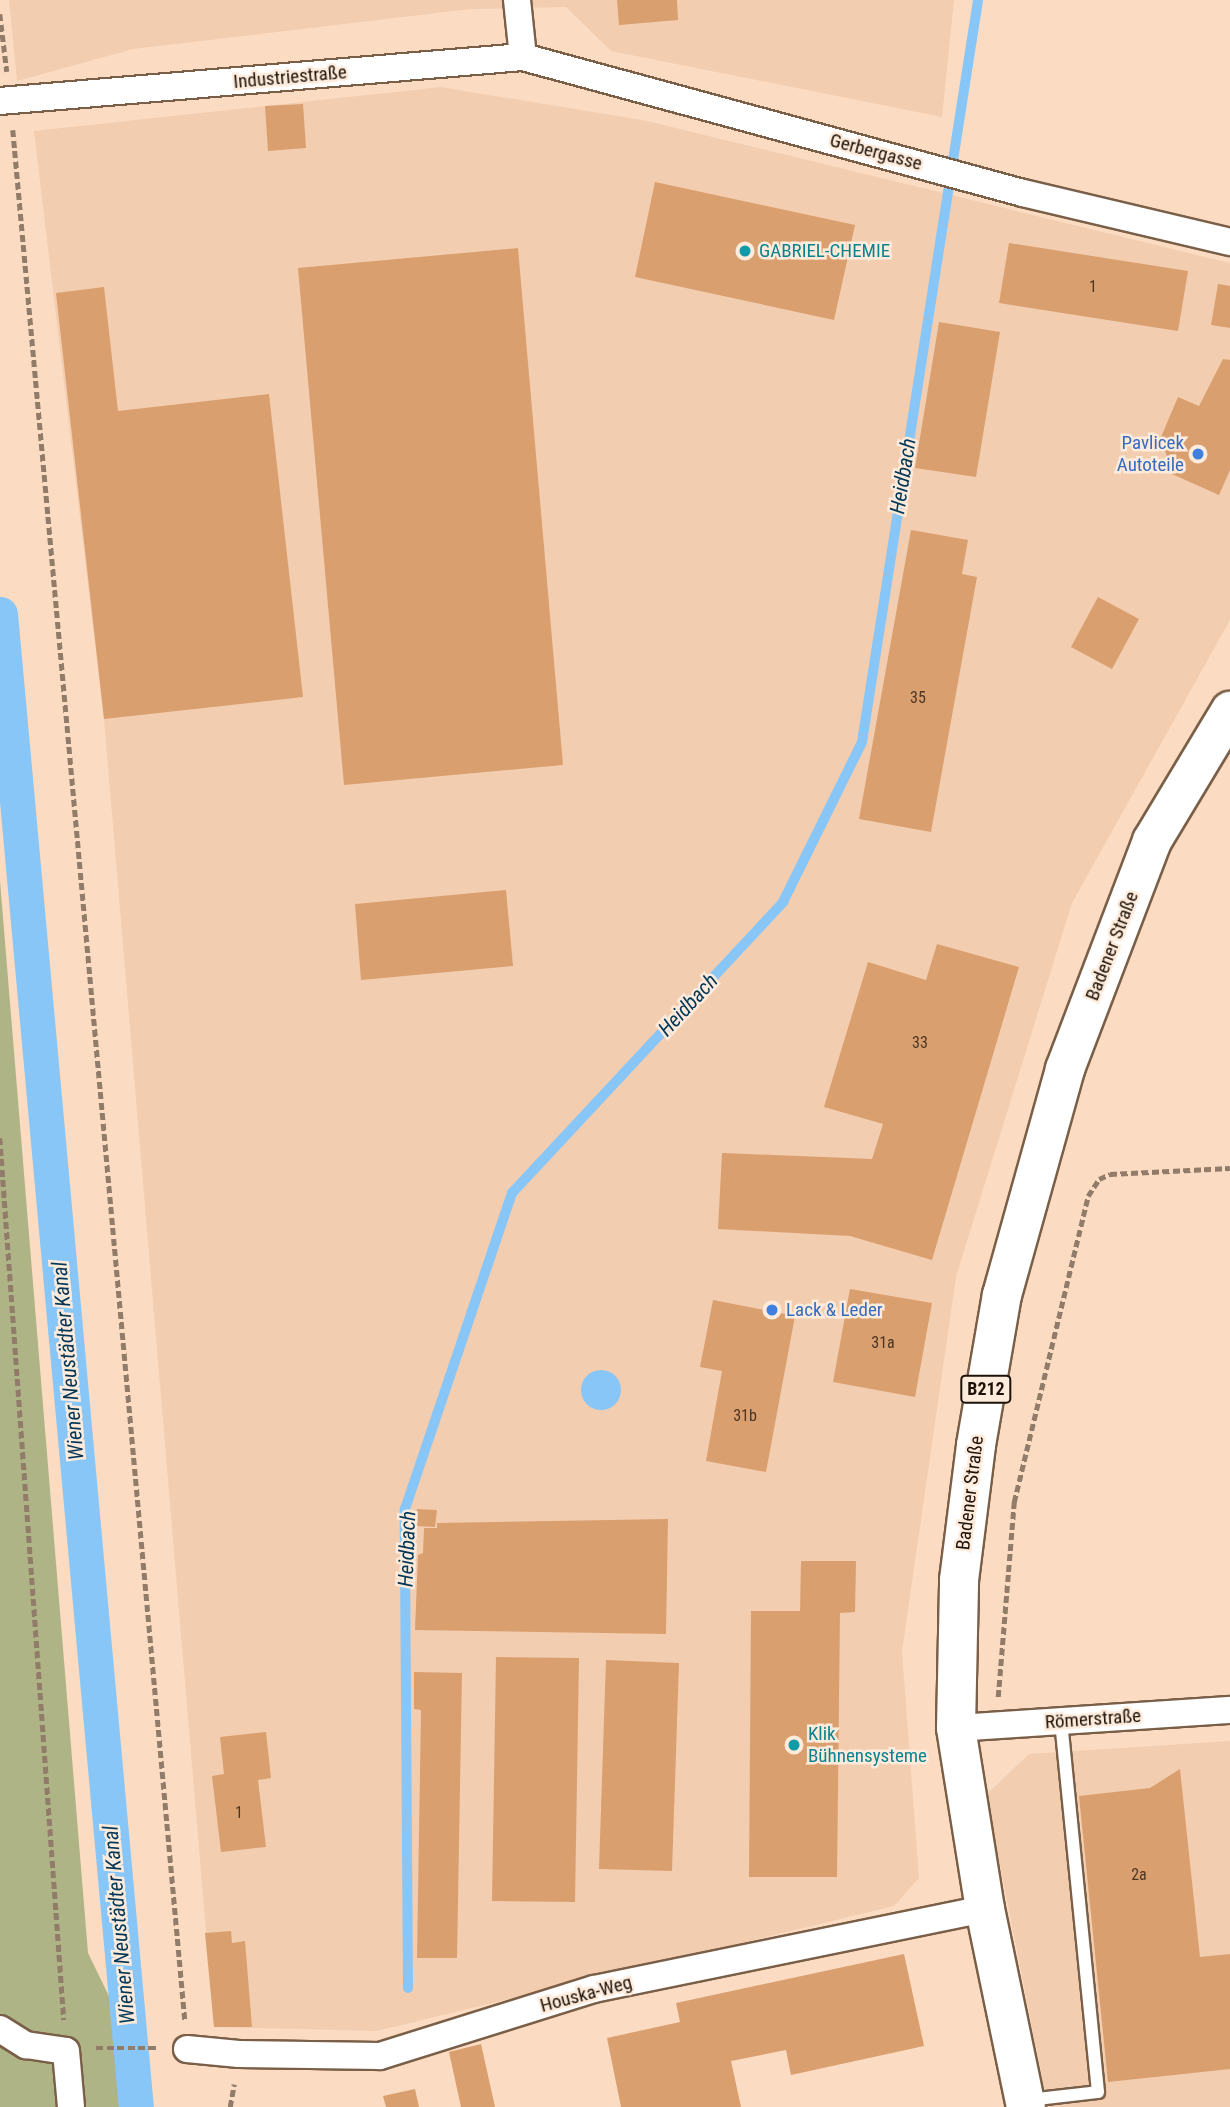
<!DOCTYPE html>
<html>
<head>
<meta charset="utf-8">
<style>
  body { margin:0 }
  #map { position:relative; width:1230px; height:2107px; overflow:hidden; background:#fbdbc1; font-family:"Roboto Condensed",sans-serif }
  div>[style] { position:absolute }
  .built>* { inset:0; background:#f3cdaf }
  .green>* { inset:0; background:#aeb485 }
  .water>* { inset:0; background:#87c6f7 }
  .round { border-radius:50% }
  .stream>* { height:10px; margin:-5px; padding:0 5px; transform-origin:5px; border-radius:5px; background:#87c6f7 }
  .canal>* { height:35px; margin:-17.5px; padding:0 17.5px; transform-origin:17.5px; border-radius:17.5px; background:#87c6f7 }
  .building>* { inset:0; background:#da9f6f }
  .path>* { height:4.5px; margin-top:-2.25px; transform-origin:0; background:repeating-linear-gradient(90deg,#917b69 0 7px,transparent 0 10.5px) }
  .roads { filter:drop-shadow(2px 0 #7a5f48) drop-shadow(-2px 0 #7a5f48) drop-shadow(0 2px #7a5f48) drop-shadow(0 -2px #7a5f48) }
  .lane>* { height:12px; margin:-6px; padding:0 6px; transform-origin:6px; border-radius:6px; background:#fff }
  .street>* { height:26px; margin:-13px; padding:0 13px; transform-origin:13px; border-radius:13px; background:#fff }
  .primary>* { height:38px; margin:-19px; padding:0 19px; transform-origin:19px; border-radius:19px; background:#fff }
  .dots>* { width:19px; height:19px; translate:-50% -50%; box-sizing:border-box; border:4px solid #feebdb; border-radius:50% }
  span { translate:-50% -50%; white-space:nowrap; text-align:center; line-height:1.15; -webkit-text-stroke:5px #feebdb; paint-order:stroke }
  .number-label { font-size:16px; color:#4c3522 }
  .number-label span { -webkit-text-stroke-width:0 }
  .shield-label span { padding:2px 5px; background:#feebdb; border:2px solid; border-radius:5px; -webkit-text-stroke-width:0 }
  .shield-label { font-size:18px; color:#1d1209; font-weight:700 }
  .street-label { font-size:19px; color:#1d1209 }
  .culture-label { font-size:19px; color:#0d838f }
  .left { translate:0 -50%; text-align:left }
  .shop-label { font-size:19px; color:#366cbe }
  .right { translate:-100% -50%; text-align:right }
  .water-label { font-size:21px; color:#033757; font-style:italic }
</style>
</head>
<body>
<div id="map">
  <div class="built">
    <div style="clip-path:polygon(9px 0,954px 0,942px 117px,611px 51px,566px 7px,470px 9px,133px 49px,17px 81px)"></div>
    <div style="clip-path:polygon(441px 87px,647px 121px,1230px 263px,1230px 620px,1072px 903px,956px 1277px,902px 1652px,919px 1878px,894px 1906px,377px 2031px,214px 2027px,104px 719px,34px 131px)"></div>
    <div style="clip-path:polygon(1230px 1741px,1230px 2107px,1048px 2107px,986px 1795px,1029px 1754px)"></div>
  </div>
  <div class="green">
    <div style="clip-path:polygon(0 881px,88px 1953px,123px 2025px,130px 2107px,0 2107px)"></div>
  </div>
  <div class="water">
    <div class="round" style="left:581px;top:1370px;width:40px;height:40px"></div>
  </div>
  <div class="stream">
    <div style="left:408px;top:1988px;width:479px;rotate:-90.4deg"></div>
    <div style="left:405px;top:1509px;width:334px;rotate:-71.3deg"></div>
    <div style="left:512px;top:1193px;width:398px;rotate:-47deg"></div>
    <div style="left:783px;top:902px;width:178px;rotate:-63.7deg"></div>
    <div style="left:862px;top:742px;width:751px;rotate:-81.11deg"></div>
  </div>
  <div class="canal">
    <div style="left:0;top:614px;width:1499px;rotate:84.8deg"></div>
  </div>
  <div class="building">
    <div style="clip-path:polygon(617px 0,677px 0,678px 20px,619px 25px)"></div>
    <div style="clip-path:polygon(303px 104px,306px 148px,268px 151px,265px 106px)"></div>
    <div style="clip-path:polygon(655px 182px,855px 225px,834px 320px,635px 277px)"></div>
    <div style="clip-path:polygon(1009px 243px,1188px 271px,1178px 331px,999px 303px)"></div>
    <div style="clip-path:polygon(518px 248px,563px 765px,344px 785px,298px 268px)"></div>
    <div style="clip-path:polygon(1218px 284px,1230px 286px,1230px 328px,1211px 325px)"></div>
    <div style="clip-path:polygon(104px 287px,118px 411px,269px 394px,303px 697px,104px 719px,56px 293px)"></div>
    <div style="clip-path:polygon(939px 322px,1000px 332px,976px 477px,915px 468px)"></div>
    <div style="clip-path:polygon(1223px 359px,1230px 360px,1230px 470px,1219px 495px,1172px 474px,1161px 437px,1178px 397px,1199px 406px)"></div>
    <div style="clip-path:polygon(911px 530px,968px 540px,962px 574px,977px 577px,931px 832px,859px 819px)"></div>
    <div style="clip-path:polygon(1098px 597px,1139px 619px,1112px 669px,1071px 647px)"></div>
    <div style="clip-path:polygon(506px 890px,513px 966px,361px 980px,355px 904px)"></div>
    <div style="clip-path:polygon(937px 944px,1019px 967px,932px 1260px,850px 1236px,718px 1229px,722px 1153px,872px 1159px,883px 1124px,824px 1107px,868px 962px,926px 980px)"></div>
    <div style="clip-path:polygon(850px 1289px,932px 1303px,915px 1397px,833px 1382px)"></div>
    <div style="clip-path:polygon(713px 1300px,795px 1316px,766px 1472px,706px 1461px,722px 1371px,700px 1367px)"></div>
    <div style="clip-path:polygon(417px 1509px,437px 1510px,435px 1527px,416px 1526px)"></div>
    <div style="clip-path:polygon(668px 1519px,666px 1634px,415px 1630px,418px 1555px,423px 1553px,424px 1528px,437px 1528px,437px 1523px)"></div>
    <div style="clip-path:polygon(801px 1561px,856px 1561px,855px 1612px,840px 1613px,837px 1877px,749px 1877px,751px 1611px,800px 1611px)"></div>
    <div style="clip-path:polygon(496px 1657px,579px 1658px,575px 1902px,492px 1901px)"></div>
    <div style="clip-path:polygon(606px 1660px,679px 1663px,672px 1871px,599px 1869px)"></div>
    <div style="clip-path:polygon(414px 1672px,462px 1673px,457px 1958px,417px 1958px,421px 1710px,414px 1709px)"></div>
    <div style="clip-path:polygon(266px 1732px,271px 1778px,258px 1780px,266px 1847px,221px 1852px,212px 1776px,224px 1774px,220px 1737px)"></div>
    <div style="clip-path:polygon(1180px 1769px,1200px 1957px,1230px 1954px,1230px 2069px,1108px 2082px,1079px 1796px,1150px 1788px)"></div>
    <div style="clip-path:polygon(231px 1931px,232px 1943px,245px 1941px,252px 2027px,214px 2027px,205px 1933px)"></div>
    <div style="clip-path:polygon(904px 1954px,924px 2046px,791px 2075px,786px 2050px,731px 2061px,741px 2107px,621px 2107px,607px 2038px,680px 2022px,676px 2003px)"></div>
    <div style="clip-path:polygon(481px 2044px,495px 2107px,461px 2107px,449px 2052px)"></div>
    <div style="clip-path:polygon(415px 2089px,419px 2107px,386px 2107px,383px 2096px)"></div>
  </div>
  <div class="path">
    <div style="left:0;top:14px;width:58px;rotate:83.1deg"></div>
    <div style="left:13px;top:130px;width:1899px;rotate:84.8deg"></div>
    <div style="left:0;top:1138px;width:884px;rotate:85.85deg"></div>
    <div style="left:998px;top:1697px;width:196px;rotate:-85.3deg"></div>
    <div style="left:1014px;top:1502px;width:315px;rotate:-76.4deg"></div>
    <div style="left:1088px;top:1196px;width:20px;rotate:-57deg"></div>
    <div style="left:1099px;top:1179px;width:12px;rotate:-24deg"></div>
    <div style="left:1110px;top:1174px;width:120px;rotate:-2.9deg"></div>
    <div style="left:96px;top:2048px;width:61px"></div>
    <div style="left:230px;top:2107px;width:23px;rotate:-80deg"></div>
  </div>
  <div class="roads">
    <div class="lane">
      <div style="left:1028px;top:2100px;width:70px;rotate:-6.5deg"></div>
      <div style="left:1098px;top:2092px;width:373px;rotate:-95.7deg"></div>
    </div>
    <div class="street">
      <div style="left:517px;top:0;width:57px;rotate:84deg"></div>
      <div style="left:0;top:101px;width:525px;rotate:-4.81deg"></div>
      <div style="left:523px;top:57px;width:518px;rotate:15.22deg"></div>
      <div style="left:1023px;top:193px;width:213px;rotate:13.3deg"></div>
      <div style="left:956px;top:1728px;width:275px;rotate:-3.8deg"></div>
      <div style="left:0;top:2029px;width:31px;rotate:32deg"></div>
      <div style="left:26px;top:2045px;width:40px;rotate:8.5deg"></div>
      <div style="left:66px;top:2051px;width:56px;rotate:84.9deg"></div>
      <div style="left:187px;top:2049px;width:52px;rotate:5.5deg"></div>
      <div style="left:239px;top:2054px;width:141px;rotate:0.8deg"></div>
      <div style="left:380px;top:2056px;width:224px;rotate:-17.4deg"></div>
      <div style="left:594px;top:1989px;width:399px;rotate:-11.6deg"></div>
    </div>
    <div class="primary">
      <div style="left:1026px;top:2107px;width:202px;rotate:-101.7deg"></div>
      <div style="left:985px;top:1909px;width:183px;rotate:-99.1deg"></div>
      <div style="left:956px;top:1728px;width:148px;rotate:-88.8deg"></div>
      <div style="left:959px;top:1580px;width:136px;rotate:-82.8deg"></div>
      <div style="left:976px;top:1445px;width:152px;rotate:-80.2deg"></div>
      <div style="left:1002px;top:1295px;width:235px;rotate:-74.4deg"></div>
      <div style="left:1065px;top:1069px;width:244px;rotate:-69.1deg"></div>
      <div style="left:1152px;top:841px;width:152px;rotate:-59deg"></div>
    </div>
  </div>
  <div class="dots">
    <div style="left:745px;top:251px;background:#0f9aa8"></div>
    <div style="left:1198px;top:454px;background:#3f7fe0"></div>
    <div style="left:772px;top:1310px;background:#3f7fe0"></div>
    <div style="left:794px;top:1745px;background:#0f9aa8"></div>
  </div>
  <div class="number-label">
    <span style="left:1093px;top:287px">1</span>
    <span style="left:918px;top:698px">35</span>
    <span style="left:920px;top:1043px">33</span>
    <span style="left:883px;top:1343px">31a</span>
    <span style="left:745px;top:1416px">31b</span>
    <span style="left:239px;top:1813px">1</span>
    <span style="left:1139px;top:1875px">2a</span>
  </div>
  <div class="shield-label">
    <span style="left:986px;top:1389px">B212</span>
  </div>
  <div class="street-label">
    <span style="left:290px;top:77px;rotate:-5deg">Industriestraße</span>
    <span style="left:876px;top:152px;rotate:15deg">Gerbergasse</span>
    <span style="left:1112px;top:946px;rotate:-69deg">Badener Straße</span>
    <span style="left:970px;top:1493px;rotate:-83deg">Badener Straße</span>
    <span style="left:1093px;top:1719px;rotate:-4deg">Römerstraße</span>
    <span style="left:586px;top:1994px;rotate:-15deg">Houska-Weg</span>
  </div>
  <div class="culture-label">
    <span class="left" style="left:759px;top:251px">GABRIEL-CHEMIE</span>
    <span class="left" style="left:808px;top:1745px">Klik<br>Bühnensysteme</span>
  </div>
  <div class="shop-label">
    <span class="right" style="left:1184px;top:454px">Pavlicek<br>Autoteile</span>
    <span class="left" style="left:786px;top:1310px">Lack &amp; Leder</span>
  </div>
  <div class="water-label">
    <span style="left:903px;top:476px;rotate:-81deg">Heidbach</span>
    <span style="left:688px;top:1005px;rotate:-47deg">Heidbach</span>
    <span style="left:68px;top:1361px;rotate:-95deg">Wiener Neustädter Kanal</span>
    <span style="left:407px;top:1549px;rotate:-88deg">Heidbach</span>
    <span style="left:119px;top:1925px;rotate:-95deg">Wiener Neustädter Kanal</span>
  </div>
</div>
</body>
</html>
